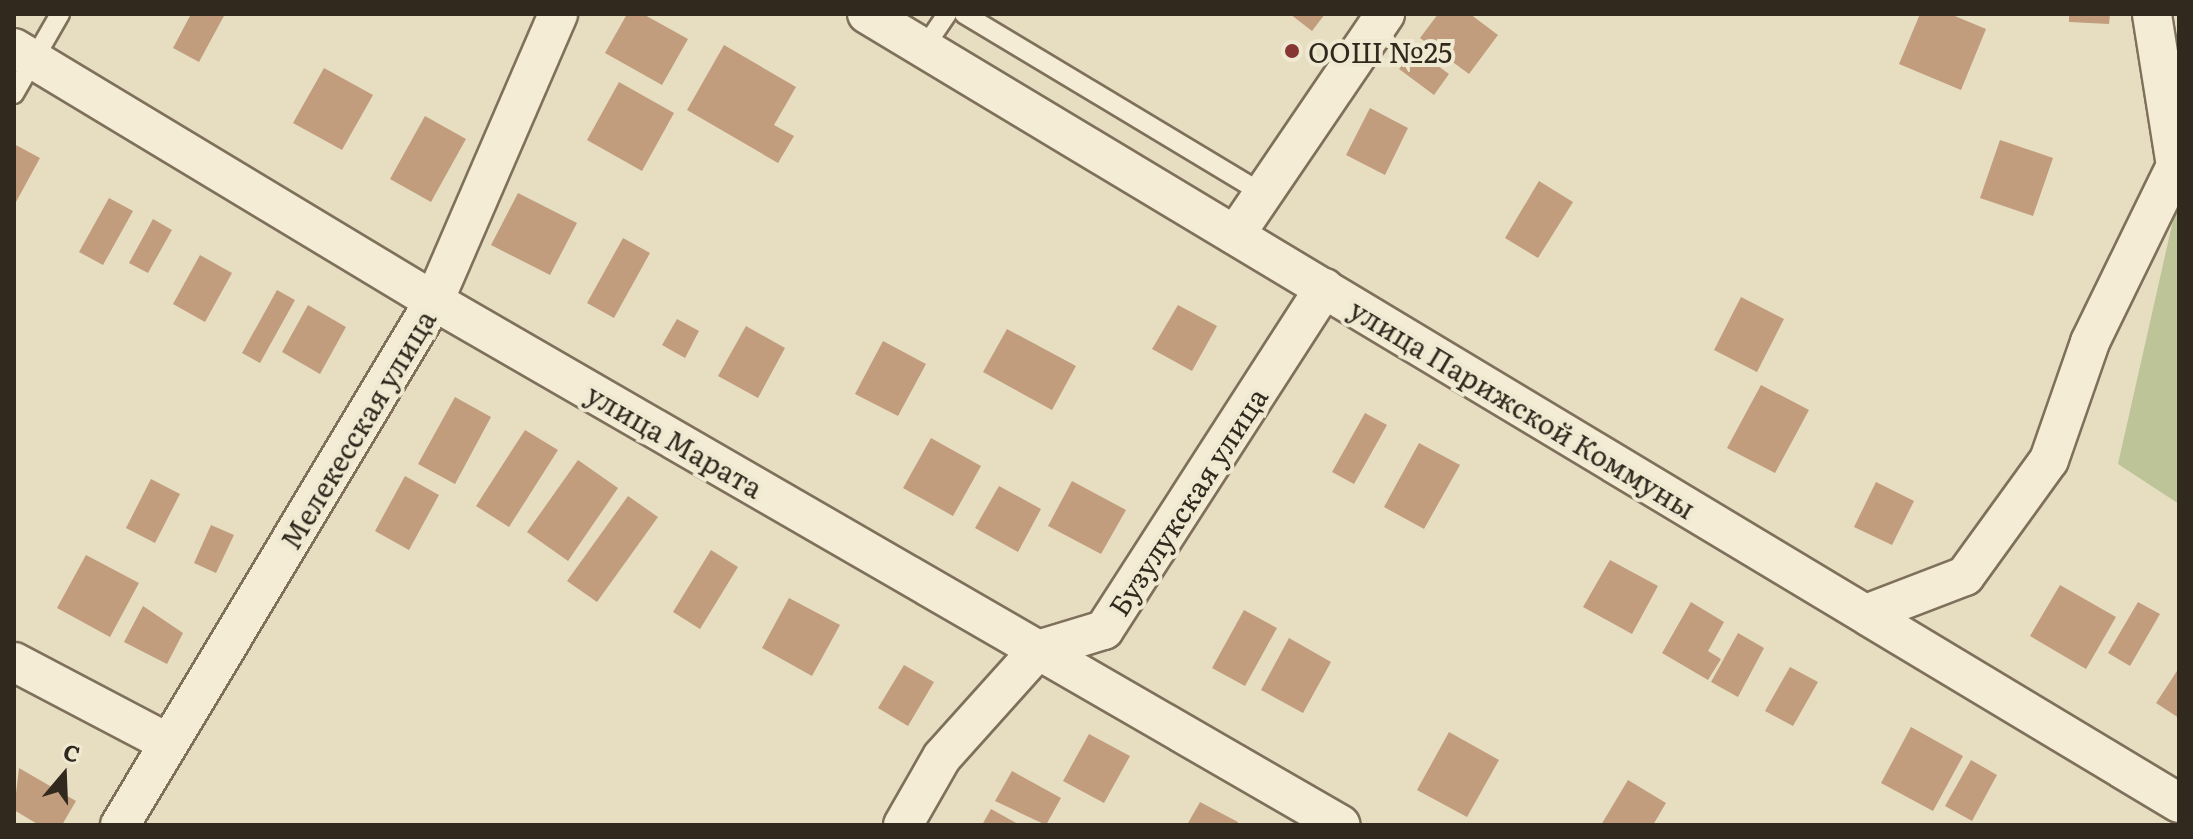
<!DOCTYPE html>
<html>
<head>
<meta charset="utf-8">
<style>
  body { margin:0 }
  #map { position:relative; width:2193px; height:839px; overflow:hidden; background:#e7dec2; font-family:Literata,serif }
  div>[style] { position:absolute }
  .green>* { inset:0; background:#bcc498 }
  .building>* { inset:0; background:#c19d7d }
  .roads { filter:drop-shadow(2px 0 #7f705c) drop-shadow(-2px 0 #7f705c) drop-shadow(0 2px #7f705c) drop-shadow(0 -2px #7f705c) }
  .service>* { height:18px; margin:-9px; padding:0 9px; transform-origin:9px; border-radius:9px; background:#f4ecd4 }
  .minor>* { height:38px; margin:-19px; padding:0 19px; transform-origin:19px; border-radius:19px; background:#f4ecd4 }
  .dots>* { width:22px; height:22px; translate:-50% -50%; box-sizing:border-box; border:4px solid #f0e9d1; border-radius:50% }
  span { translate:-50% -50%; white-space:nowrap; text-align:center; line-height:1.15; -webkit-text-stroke:8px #f0e9d1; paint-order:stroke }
  .poi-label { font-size:28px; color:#31281e }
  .left { translate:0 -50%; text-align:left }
  .street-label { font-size:28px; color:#31281e }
  .frame { position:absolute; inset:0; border:16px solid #31281e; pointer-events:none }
  .north { position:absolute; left:24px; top:735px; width:80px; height:80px; -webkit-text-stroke:6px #f0e9d1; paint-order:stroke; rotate:19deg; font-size:22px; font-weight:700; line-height:32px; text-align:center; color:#31281e }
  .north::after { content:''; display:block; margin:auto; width:28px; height:36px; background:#31281e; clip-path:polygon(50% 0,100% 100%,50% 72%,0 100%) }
</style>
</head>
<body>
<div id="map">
  <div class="green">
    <div style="clip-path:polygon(2176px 207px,2179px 207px,2179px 504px,2118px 464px)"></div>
  </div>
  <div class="building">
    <div style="clip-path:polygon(191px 14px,225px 14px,199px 62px,173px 48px)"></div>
    <div style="clip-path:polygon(627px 14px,643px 14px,688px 39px,662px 85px,605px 53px)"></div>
    <div style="clip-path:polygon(1290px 14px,1325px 14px,1312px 31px)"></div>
    <div style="clip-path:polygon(1438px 14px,1470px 14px,1498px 35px,1469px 74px,1420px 38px)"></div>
    <div style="clip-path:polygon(1920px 14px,1950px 14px,1986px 29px,1961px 90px,1899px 64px)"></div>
    <div style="clip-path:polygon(2069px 14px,2110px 14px,2109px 24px,2069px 22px)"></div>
    <div style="clip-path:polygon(724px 45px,796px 87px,774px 125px,794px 136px,778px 163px,687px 110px)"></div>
    <div style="clip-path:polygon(1414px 48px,1449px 74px,1434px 95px,1399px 69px)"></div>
    <div style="clip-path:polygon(324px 68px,373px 95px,342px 150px,293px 123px)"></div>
    <div style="clip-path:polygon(619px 82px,674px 113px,642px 171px,587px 140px)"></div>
    <div style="clip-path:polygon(1370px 108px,1408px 128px,1385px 175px,1346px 155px)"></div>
    <div style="clip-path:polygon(425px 116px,466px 139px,431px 202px,390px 179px)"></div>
    <div style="clip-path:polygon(2000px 140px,2053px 158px,2033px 216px,1980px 198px)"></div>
    <div style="clip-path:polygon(14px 144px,40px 158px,16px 202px,14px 201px)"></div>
    <div style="clip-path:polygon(1539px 181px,1573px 202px,1538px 258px,1505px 238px)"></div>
    <div style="clip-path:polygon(518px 193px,577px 223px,550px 275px,491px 245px)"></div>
    <div style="clip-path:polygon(109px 198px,133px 211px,103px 265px,79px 252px)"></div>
    <div style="clip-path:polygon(153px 219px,172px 230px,148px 273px,129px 263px)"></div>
    <div style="clip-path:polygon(623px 238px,650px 253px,614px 318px,587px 303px)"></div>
    <div style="clip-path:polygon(200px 255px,232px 273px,205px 322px,173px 304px)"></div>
    <div style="clip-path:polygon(277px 290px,295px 300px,260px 363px,242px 353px)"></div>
    <div style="clip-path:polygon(1741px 297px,1784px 319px,1757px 372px,1714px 350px)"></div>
    <div style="clip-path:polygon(308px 305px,346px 327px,320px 374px,282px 352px)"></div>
    <div style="clip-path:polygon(1178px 305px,1217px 326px,1192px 371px,1152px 349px)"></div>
    <div style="clip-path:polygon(677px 319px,699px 331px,685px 358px,662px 345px)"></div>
    <div style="clip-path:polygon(746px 326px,785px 348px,758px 398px,718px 376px)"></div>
    <div style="clip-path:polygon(1007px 329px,1076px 366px,1052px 410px,983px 372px)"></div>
    <div style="clip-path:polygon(883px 341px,926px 364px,898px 416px,855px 394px)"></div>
    <div style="clip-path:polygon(1761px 385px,1809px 410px,1775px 473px,1727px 448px)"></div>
    <div style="clip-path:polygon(455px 397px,491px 417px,455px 484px,418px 464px)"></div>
    <div style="clip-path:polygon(1365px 413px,1387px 425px,1354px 484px,1332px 472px)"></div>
    <div style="clip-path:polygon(525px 430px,558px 450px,509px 527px,476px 506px)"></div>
    <div style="clip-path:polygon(931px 438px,981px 466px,953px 516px,903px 488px)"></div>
    <div style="clip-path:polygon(1419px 443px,1460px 465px,1424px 529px,1384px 507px)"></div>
    <div style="clip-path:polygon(578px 460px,618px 488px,568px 561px,527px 532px)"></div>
    <div style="clip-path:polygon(405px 476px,439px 495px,409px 550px,375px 531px)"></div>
    <div style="clip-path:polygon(151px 479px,180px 494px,155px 543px,126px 528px)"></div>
    <div style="clip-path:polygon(1072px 481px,1126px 510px,1101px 554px,1048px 526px)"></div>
    <div style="clip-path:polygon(1876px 482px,1914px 501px,1892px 545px,1854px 527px)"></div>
    <div style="clip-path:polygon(999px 486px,1041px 509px,1018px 552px,975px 528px)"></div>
    <div style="clip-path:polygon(628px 496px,658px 517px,597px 602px,567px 581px)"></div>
    <div style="clip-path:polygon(211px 525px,234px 535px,216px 573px,194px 563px)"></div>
    <div style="clip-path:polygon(711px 550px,738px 567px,700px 629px,673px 612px)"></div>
    <div style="clip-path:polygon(86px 555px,139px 583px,110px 637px,57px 608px)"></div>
    <div style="clip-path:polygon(1610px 560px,1658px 586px,1632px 634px,1583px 607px)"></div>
    <div style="clip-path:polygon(2060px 585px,2116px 617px,2086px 669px,2030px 636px)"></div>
    <div style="clip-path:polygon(789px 598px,840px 625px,812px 676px,762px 648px)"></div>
    <div style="clip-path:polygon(1691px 602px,1724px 622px,1708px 651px,1721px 659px,1708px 680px,1662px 653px)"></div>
    <div style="clip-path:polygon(2138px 602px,2160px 614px,2130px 666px,2108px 653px)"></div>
    <div style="clip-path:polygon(143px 606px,183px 633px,167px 664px,124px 642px)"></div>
    <div style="clip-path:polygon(1244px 610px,1277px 628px,1245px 686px,1212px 668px)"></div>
    <div style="clip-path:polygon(1738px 633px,1764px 648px,1738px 697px,1711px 682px)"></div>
    <div style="clip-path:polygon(1289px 638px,1331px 662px,1303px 713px,1261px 690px)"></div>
    <div style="clip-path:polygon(904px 665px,934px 682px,908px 726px,878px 708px)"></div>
    <div style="clip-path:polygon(1790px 667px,1818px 682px,1793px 726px,1765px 711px)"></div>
    <div style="clip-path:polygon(2179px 668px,2179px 718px,2156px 703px)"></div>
    <div style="clip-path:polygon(1911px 727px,1963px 756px,1933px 811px,1881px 783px)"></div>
    <div style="clip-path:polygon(1449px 732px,1499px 760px,1467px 817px,1417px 790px)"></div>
    <div style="clip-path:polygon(1089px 734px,1130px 756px,1104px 803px,1063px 781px)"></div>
    <div style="clip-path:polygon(1971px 760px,1997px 775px,1972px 821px,1945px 806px)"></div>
    <div style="clip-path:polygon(19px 768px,76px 801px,62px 825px,39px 825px,14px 810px)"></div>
    <div style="clip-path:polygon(1012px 771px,1061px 798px,1046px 825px,995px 801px)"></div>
    <div style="clip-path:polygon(1628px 780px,1666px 803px,1653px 825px,1601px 825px)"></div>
    <div style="clip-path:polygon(1200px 802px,1238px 822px,1237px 825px,1187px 825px)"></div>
    <div style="clip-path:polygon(991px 809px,1020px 825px,982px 825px)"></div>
  </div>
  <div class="roads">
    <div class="service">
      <div style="left:964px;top:14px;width:349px;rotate:31deg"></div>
      <div style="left:924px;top:48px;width:41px;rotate:-55.9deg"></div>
      <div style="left:14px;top:94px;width:92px;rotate:-60.1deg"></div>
    </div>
    <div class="minor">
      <div style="left:867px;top:14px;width:1531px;rotate:31.02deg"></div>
      <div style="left:14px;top:48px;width:490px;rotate:31.1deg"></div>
      <div style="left:434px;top:301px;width:1047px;rotate:30.02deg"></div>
      <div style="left:1235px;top:235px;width:267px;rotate:-55.8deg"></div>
      <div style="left:1866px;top:614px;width:106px;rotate:-21deg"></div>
      <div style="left:1965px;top:576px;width:143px;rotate:-54.1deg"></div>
      <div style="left:2049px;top:460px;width:125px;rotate:-70.8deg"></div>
      <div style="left:2090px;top:342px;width:196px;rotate:-64deg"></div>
      <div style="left:2176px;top:166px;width:154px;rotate:-99deg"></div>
      <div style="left:14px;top:662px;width:174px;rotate:27.7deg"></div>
      <div style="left:120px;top:825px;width:611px;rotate:-59.07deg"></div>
      <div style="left:434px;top:301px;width:313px;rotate:-66.6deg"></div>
      <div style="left:903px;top:825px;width:78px;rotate:-60.2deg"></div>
      <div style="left:942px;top:757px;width:144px;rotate:-48.1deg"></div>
      <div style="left:1038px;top:650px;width:69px;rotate:-16.9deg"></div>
      <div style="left:1104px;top:630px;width:407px;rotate:-57.2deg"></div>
    </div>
  </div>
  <div class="dots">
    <div style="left:1292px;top:51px;background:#863733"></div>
  </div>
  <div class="poi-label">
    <span class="left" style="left:1308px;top:51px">ООШ №25</span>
  </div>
  <div class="street-label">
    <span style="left:1523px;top:408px;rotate:31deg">улица Парижской Коммуны</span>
    <span style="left:357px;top:429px;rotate:-59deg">Мелекесская улица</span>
    <span style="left:675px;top:440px;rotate:30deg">улица Марата</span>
    <span style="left:1187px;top:501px;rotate:-57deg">Бузулукская улица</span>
  </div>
  <div class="frame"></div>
  <div class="north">С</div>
</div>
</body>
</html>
